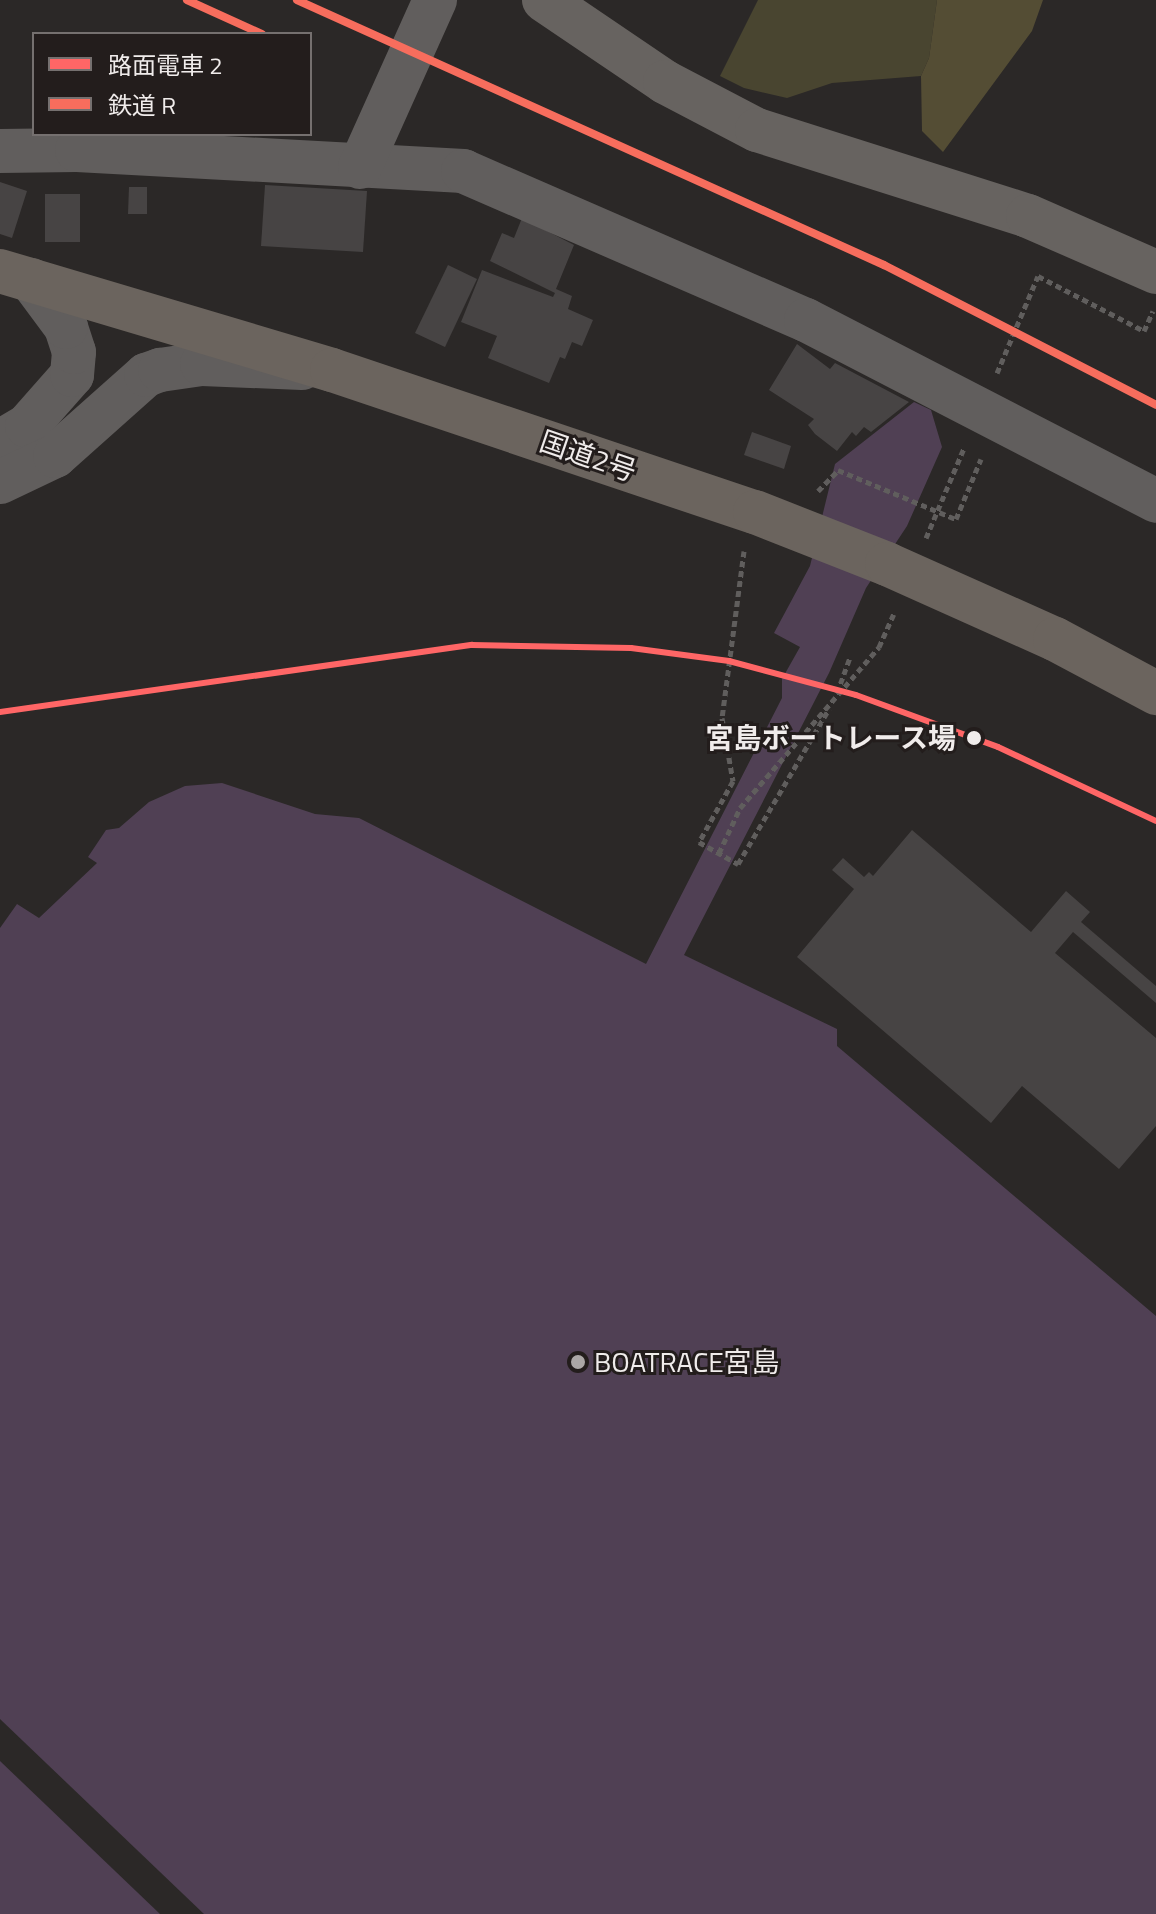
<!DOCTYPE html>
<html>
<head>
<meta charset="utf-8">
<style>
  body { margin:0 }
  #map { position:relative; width:1156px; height:1914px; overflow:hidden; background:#2b2827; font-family:"Titillium Web","Noto Sans JP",sans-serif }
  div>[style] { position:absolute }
  .green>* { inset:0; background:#494530 }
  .forest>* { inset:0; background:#544d34 }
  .water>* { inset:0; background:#504054 }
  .pier>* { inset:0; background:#2b2827 }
  .building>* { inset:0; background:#474444 }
  .path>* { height:5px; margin-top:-2.5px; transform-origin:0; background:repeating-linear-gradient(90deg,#605e5d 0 6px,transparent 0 10px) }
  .street>* { height:44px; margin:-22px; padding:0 22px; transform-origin:22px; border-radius:22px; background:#615e5d }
  .secondary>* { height:44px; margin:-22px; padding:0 22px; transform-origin:22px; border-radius:22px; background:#676360 }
  .highway>* { height:44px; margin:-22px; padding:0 22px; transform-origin:22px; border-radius:22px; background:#6b645e }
  .rail-1>* { height:8px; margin:-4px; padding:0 4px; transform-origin:4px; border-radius:4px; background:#f76d5d }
  .tram-1>* { height:6px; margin:-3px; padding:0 3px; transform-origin:3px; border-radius:3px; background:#f66 }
  .dots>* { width:22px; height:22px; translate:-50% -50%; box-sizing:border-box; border:4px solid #231d1c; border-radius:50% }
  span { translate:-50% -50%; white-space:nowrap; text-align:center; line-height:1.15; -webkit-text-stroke:6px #231d1c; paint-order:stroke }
  .street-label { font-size:28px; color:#f0eceb }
  .stop-label { font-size:28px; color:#f0eceb; font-weight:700 }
  .right { translate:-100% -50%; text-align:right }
  .poi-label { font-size:28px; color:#f0eceb }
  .left { translate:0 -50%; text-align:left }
  .legend { position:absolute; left:32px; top:32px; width:280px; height:104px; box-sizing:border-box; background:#231d1c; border:2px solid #75706f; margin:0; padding:10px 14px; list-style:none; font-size:24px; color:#f0eceb }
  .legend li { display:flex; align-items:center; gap:16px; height:40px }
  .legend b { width:40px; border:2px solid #75706f }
</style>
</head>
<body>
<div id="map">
  <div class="green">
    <div style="clip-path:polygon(758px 0,937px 0,929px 58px,921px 76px,832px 83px,787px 98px,744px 88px,720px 76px)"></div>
  </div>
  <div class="forest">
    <div style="clip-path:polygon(937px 0,1043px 0,1032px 31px,943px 152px,922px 131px,921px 76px,929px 58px)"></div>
  </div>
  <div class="water">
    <div style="clip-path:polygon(914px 402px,931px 410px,942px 447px,907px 526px,866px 588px,829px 673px,684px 955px,837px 1029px,837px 1046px,1156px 1316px,1156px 1914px,0 1914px,0 928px,17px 904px,39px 918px,97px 863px,88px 857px,106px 830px,119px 828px,149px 802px,185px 786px,222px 783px,315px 814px,359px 818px,646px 964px,782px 698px,782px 679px,800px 647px,774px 633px,810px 566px,835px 464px)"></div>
  </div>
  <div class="pier">
    <div style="clip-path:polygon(0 1719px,204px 1914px,160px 1914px,0 1761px)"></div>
  </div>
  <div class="building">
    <div style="clip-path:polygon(0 182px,27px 191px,12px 238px,0 234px)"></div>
    <div style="clip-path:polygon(265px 185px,367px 191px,363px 252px,261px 246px)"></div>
    <div style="clip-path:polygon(129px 187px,147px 187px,147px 214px,128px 214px)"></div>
    <div style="clip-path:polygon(45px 194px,80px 194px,80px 242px,45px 242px)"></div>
    <div style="clip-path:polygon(522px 218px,574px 245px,556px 289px,572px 296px,568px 309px,593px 320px,582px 346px,572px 342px,565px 359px,560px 357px,549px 383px,488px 358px,497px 336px,461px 322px,482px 270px,553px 297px,555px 293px,490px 261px,502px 233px,514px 238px)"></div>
    <div style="clip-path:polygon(448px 265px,477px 279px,445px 347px,415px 333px)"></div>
    <div style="clip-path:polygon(797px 344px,830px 369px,835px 363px,909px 402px,871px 432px,864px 427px,856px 436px,852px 432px,837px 451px,815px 434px,808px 425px,814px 419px,769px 390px)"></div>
    <div style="clip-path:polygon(752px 432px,791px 446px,784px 469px,744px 455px)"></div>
    <div style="clip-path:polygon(912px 830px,1031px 932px,1066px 891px,1090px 912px,1081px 922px,1156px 986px,1156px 1003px,1073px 932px,1055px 953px,1156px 1038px,1156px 1126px,1119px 1169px,1022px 1086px,991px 1123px,797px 957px,854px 889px,832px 870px,843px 858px,864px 877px,869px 872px,873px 876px)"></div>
  </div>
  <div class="path">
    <div style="left:997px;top:373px;width:105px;rotate:-67.1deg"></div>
    <div style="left:1038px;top:276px;width:119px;rotate:27.4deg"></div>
    <div style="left:1144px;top:331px;width:22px;rotate:-66deg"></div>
    <div style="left:818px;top:491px;width:29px;rotate:-46deg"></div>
    <div style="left:838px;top:470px;width:128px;rotate:22.6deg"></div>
    <div style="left:956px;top:519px;width:65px;rotate:-67.4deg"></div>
    <div style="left:926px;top:538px;width:98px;rotate:-67.1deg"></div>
    <div style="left:744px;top:551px;width:168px;rotate:97.5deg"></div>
    <div style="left:722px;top:718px;width:64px;rotate:80.1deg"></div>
    <div style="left:733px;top:781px;width:70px;rotate:119.1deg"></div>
    <div style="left:699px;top:842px;width:45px;rotate:29.4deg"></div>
    <div style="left:738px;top:864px;width:180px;rotate:-59.6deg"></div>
    <div style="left:837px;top:693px;width:37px;rotate:-70deg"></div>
    <div style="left:719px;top:853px;width:50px;rotate:-65deg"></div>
    <div style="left:740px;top:808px;width:213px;rotate:-49.2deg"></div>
    <div style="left:879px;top:647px;width:36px;rotate:-66deg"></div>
  </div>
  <div class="street">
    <div style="left:0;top:151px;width:77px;rotate:-0.7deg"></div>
    <div style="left:77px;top:150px;width:387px;rotate:3.1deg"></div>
    <div style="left:463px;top:171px;width:374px;rotate:23.5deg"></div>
    <div style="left:806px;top:320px;width:394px;rotate:27.3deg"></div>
    <div style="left:360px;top:167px;width:183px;rotate:-65.8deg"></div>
    <div style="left:0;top:442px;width:31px;rotate:-31deg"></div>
    <div style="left:27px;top:426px;width:68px;rotate:-48.6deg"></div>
    <div style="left:72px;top:375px;width:23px;rotate:-85deg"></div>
    <div style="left:74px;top:352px;width:26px;rotate:-108deg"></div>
    <div style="left:66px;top:327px;width:59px;rotate:-126.7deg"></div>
    <div style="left:0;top:482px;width:61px;rotate:-25.3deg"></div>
    <div style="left:55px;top:456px;width:122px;rotate:-41.7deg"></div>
    <div style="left:146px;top:375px;width:15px;rotate:-20deg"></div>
    <div style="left:160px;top:370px;width:42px;rotate:-8.1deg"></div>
    <div style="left:202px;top:364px;width:100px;rotate:2.3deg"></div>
  </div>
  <div class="secondary">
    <div style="left:544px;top:0;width:146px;rotate:34.1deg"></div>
    <div style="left:665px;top:82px;width:104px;rotate:27.6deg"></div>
    <div style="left:757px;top:130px;width:284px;rotate:17.6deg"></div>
    <div style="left:1028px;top:216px;width:140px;rotate:23.6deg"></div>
  </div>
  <div class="highway">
    <div style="left:0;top:271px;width:346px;rotate:16.6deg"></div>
    <div style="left:332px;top:370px;width:446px;rotate:18.6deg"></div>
    <div style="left:755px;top:512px;width:142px;rotate:21.5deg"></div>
    <div style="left:887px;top:564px;width:184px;rotate:24.1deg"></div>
    <div style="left:1055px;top:639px;width:115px;rotate:28.1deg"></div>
  </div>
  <div class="rail-1">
    <div style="left:187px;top:0;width:82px;rotate:24.4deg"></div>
    <div style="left:297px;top:0;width:644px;rotate:24.3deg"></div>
    <div style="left:884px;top:265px;width:306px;rotate:27.2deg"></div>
  </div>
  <div class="tram-1">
    <div style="left:0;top:712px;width:477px;rotate:-8.1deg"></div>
    <div style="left:472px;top:645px;width:159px;rotate:1.1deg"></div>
    <div style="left:631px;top:648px;width:99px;rotate:7.6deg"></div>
    <div style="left:729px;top:661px;width:131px;rotate:15deg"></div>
    <div style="left:856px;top:695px;width:151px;rotate:20.1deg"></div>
    <div style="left:998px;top:747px;width:174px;rotate:25.1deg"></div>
  </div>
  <div class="dots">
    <div style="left:974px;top:738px;background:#f0eceb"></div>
    <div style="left:578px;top:1362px;background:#aba7a6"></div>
  </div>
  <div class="street-label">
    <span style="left:588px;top:456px;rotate:19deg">国道2号</span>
  </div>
  <div class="stop-label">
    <span class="right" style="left:956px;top:738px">宮島ボートレース場</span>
  </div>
  <div class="poi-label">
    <span class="left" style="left:594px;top:1362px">BOATRACE宮島</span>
  </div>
  <ul class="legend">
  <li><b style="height:10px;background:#f66"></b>路面電車 2</li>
  <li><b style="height:10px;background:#f76d5d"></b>鉄道 R</li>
  </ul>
</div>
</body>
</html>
